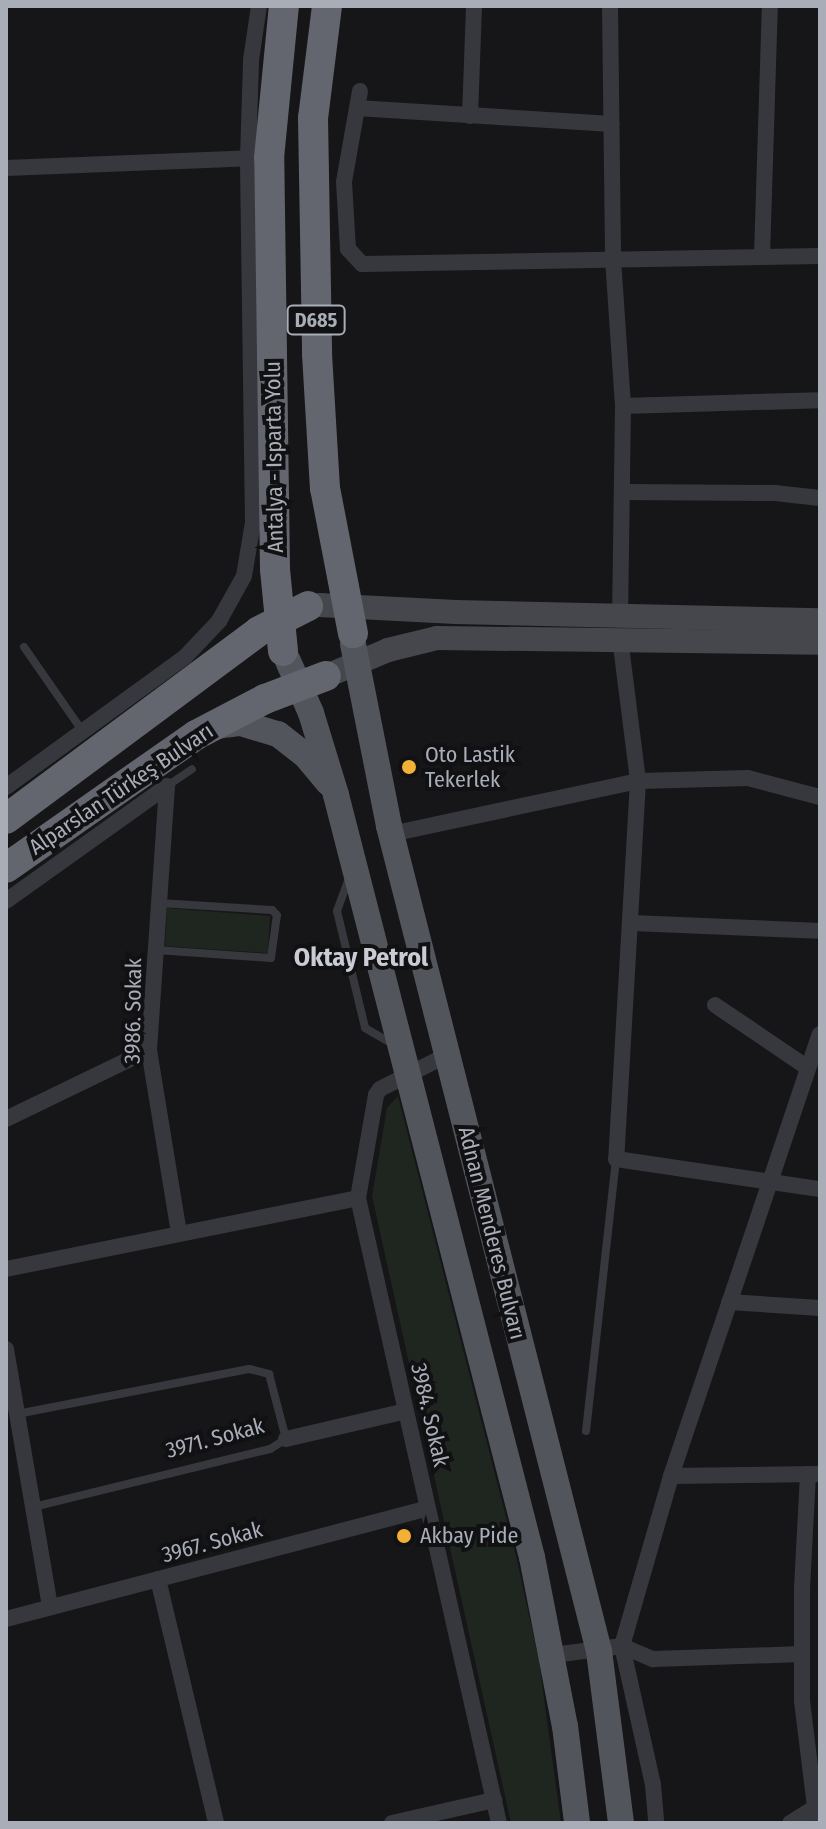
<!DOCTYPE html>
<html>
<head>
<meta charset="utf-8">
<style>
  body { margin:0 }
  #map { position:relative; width:826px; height:1829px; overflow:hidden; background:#161618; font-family:"Fira Sans Condensed",sans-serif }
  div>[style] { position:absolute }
  .green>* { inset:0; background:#1e261f }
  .lane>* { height:8px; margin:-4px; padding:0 4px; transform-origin:4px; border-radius:4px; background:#37383d }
  .street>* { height:16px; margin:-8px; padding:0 8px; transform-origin:8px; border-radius:8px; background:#37383d }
  .secondary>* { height:24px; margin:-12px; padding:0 12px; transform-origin:12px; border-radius:12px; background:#45474d }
  .primary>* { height:26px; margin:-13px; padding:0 13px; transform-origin:13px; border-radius:13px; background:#53555c }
  .highway>* { height:30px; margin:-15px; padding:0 15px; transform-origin:15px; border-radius:15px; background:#63666e }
  .dots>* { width:22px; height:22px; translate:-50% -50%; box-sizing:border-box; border:4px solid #111113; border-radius:50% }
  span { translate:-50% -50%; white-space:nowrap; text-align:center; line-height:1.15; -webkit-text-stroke:8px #111113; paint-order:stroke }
  .shield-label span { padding:2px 6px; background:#111113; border:2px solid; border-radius:6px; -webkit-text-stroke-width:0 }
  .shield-label { font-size:20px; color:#a8adb8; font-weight:700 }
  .street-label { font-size:22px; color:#a8adb8 }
  .poi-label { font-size:22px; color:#a8adb8 }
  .left { translate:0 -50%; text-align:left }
  .quarter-label { font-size:26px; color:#c9ccd4; font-weight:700 }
  .frame { position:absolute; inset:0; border:8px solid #a8adb8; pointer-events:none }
</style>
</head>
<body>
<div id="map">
  <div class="green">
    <div style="clip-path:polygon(167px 908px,270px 916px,268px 953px,165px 946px)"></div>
    <div style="clip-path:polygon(398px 1096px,516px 1556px,539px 1661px,561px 1823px,511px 1823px,372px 1196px,387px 1108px)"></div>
  </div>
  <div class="lane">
    <div style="left:24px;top:647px;width:103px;rotate:55.2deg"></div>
    <div style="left:167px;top:786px;width:30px;rotate:-34deg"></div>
    <div style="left:349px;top:878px;width:35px;rotate:110deg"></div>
    <div style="left:337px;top:911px;width:120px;rotate:76.5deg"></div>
    <div style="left:365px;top:1028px;width:34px;rotate:30deg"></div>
    <div style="left:156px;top:950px;width:115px;rotate:4deg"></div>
    <div style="left:271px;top:958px;width:43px;rotate:-82.1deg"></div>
    <div style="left:277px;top:915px;width:7px;rotate:-135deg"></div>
    <div style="left:272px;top:910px;width:113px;rotate:-176.5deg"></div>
    <div style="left:17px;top:1414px;width:236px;rotate:-11deg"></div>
    <div style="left:249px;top:1369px;width:21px;rotate:14deg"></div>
    <div style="left:269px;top:1374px;width:67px;rotate:75.3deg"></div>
    <div style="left:286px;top:1439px;width:19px;rotate:148deg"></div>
    <div style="left:270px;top:1449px;width:244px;rotate:166.2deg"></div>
    <div style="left:586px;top:1431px;width:274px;rotate:-83.7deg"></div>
  </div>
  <div class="street">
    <div style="left:610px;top:6px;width:253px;rotate:89.3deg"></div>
    <div style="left:613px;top:259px;width:147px;rotate:86.1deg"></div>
    <div style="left:623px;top:406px;width:210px;rotate:90.8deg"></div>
    <div style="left:360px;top:91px;width:92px;rotate:100deg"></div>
    <div style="left:344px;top:182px;width:67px;rotate:86.6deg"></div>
    <div style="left:348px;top:249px;width:21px;rotate:47deg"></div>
    <div style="left:362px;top:264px;width:458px;rotate:-1deg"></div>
    <div style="left:357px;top:108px;width:255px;rotate:3.6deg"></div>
    <div style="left:470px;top:116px;width:110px;rotate:-87.9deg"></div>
    <div style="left:6px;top:168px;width:253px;rotate:-2.3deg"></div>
    <div style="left:762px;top:256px;width:250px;rotate:-88.2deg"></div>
    <div style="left:623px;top:406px;width:197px;rotate:-1.7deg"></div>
    <div style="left:623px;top:492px;width:152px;rotate:0.4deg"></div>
    <div style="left:775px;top:493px;width:45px;rotate:6.3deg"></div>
    <div style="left:620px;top:638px;width:144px;rotate:82.8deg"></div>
    <div style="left:638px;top:781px;width:379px;rotate:93.3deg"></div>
    <div style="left:616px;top:1159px;width:206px;rotate:8.4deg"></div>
    <div style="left:167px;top:786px;width:265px;rotate:93.9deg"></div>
    <div style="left:149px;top:1050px;width:186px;rotate:80.7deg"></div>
    <div style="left:6px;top:787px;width:221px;rotate:-36deg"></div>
    <div style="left:185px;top:657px;width:50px;rotate:-46.6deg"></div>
    <div style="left:219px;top:621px;width:51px;rotate:-60.9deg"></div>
    <div style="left:244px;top:576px;width:55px;rotate:-80.5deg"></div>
    <div style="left:253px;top:522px;width:364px;rotate:-90.8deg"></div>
    <div style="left:248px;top:158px;width:98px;rotate:-88.2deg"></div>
    <div style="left:251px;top:60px;width:55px;rotate:-81.6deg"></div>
    <div style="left:391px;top:834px;width:253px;rotate:-12.1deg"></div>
    <div style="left:638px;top:781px;width:110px;rotate:-1.6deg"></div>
    <div style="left:748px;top:778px;width:74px;rotate:14.8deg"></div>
    <div style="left:6px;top:901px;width:198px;rotate:-35.5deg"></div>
    <div style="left:632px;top:923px;width:188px;rotate:2.4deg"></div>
    <div style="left:715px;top:1005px;width:112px;rotate:34.1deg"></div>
    <div style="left:447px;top:1055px;width:75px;rotate:153.1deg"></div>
    <div style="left:380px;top:1089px;width:7px;rotate:124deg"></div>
    <div style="left:376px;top:1095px;width:105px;rotate:99.9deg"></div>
    <div style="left:358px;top:1198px;width:641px;rotate:77.29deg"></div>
    <div style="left:6px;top:1119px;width:159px;rotate:-25.8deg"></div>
    <div style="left:6px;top:1269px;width:359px;rotate:-11.4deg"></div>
    <div style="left:729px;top:1302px;width:91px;rotate:3.8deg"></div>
    <div style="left:6px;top:1349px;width:262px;rotate:80.3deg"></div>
    <div style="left:286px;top:1439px;width:123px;rotate:-13.1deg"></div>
    <div style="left:808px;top:1474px;width:113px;rotate:93deg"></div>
    <div style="left:802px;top:1587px;width:114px;rotate:90deg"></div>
    <div style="left:802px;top:1701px;width:123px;rotate:83deg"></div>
    <div style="left:671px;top:1476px;width:466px;rotate:-71.4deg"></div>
    <div style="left:158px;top:1579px;width:251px;rotate:76.6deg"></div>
    <div style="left:6px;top:1619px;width:436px;rotate:-14.7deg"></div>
    <div style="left:622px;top:1646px;width:34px;rotate:23deg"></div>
    <div style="left:653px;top:1659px;width:149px;rotate:-1.9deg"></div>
    <div style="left:622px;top:1646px;width:142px;rotate:77.4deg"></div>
    <div style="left:653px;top:1785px;width:38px;rotate:85deg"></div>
    <div style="left:553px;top:1655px;width:70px;rotate:-7.4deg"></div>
    <div style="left:622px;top:1646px;width:177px;rotate:-73.9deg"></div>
    <div style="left:671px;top:1476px;width:149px;rotate:-0.8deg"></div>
    <div style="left:392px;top:1823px;width:105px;rotate:-12.7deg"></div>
    <div style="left:790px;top:1823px;width:36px;rotate:-32deg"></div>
  </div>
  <div class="secondary">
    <div style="left:319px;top:605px;width:137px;rotate:2.9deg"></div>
    <div style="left:456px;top:612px;width:364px;rotate:1.3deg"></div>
    <div style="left:336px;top:672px;width:56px;rotate:-22.9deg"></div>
    <div style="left:388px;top:650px;width:50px;rotate:-13.8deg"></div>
    <div style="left:437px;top:638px;width:383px;rotate:0.7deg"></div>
  </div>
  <div class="primary">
    <div style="left:353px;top:644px;width:186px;rotate:78.8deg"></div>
    <div style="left:389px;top:826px;width:851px;rotate:75.72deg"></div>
    <div style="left:599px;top:1651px;width:173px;rotate:82.7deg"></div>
    <div style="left:288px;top:661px;width:57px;rotate:66.1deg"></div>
    <div style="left:311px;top:713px;width:86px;rotate:73deg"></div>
    <div style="left:336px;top:795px;width:787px;rotate:75.58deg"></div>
    <div style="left:532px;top:1557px;width:172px;rotate:79deg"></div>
    <div style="left:565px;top:1726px;width:98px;rotate:82.9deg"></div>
    <div style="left:215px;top:726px;width:26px;rotate:-7deg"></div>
    <div style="left:241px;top:723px;width:39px;rotate:17deg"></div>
    <div style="left:278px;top:734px;width:36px;rotate:38deg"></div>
    <div style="left:306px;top:756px;width:35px;rotate:50deg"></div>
  </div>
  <div class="highway">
    <div style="left:327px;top:6px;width:113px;rotate:97.1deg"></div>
    <div style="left:313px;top:118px;width:236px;rotate:89deg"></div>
    <div style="left:317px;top:354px;width:134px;rotate:86.6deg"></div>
    <div style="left:325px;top:488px;width:148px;rotate:79.1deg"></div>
    <div style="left:283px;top:651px;width:82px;rotate:-95.6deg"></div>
    <div style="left:275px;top:569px;width:411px;rotate:-90.8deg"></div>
    <div style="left:269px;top:158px;width:153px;rotate:-84.4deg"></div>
    <div style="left:6px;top:819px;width:315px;rotate:-36.6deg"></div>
    <div style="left:259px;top:631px;width:55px;rotate:-27deg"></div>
    <div style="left:6px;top:868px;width:232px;rotate:-35deg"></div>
    <div style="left:196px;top:735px;width:78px;rotate:-27.6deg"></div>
    <div style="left:265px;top:699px;width:65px;rotate:-20.7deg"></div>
  </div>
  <div class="dots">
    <div style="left:409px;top:767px;background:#f2b134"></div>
    <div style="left:404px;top:1536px;background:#f2b134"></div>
  </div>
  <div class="shield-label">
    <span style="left:316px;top:320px">D685</span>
  </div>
  <div class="street-label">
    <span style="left:274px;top:457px;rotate:-91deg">Antalya - Isparta Yolu</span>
    <span style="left:121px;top:789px;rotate:-34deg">Alparslan Türkeş Bulvarı</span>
    <span style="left:133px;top:1011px;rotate:-89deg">3986. Sokak</span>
    <span style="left:492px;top:1233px;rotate:76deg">Adnan Menderes Bulvarı</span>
    <span style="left:430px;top:1415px;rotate:77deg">3984. Sokak</span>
    <span style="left:215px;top:1438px;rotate:-15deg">3971. Sokak</span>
    <span style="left:212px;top:1542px;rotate:-15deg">3967. Sokak</span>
  </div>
  <div class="poi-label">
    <span class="left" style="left:425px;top:767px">Oto Lastik<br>Tekerlek</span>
    <span class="left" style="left:420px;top:1536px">Akbay Pide</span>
  </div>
  <div class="quarter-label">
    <span style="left:361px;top:958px">Oktay Petrol</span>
  </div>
  <div class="frame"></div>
</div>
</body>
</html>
